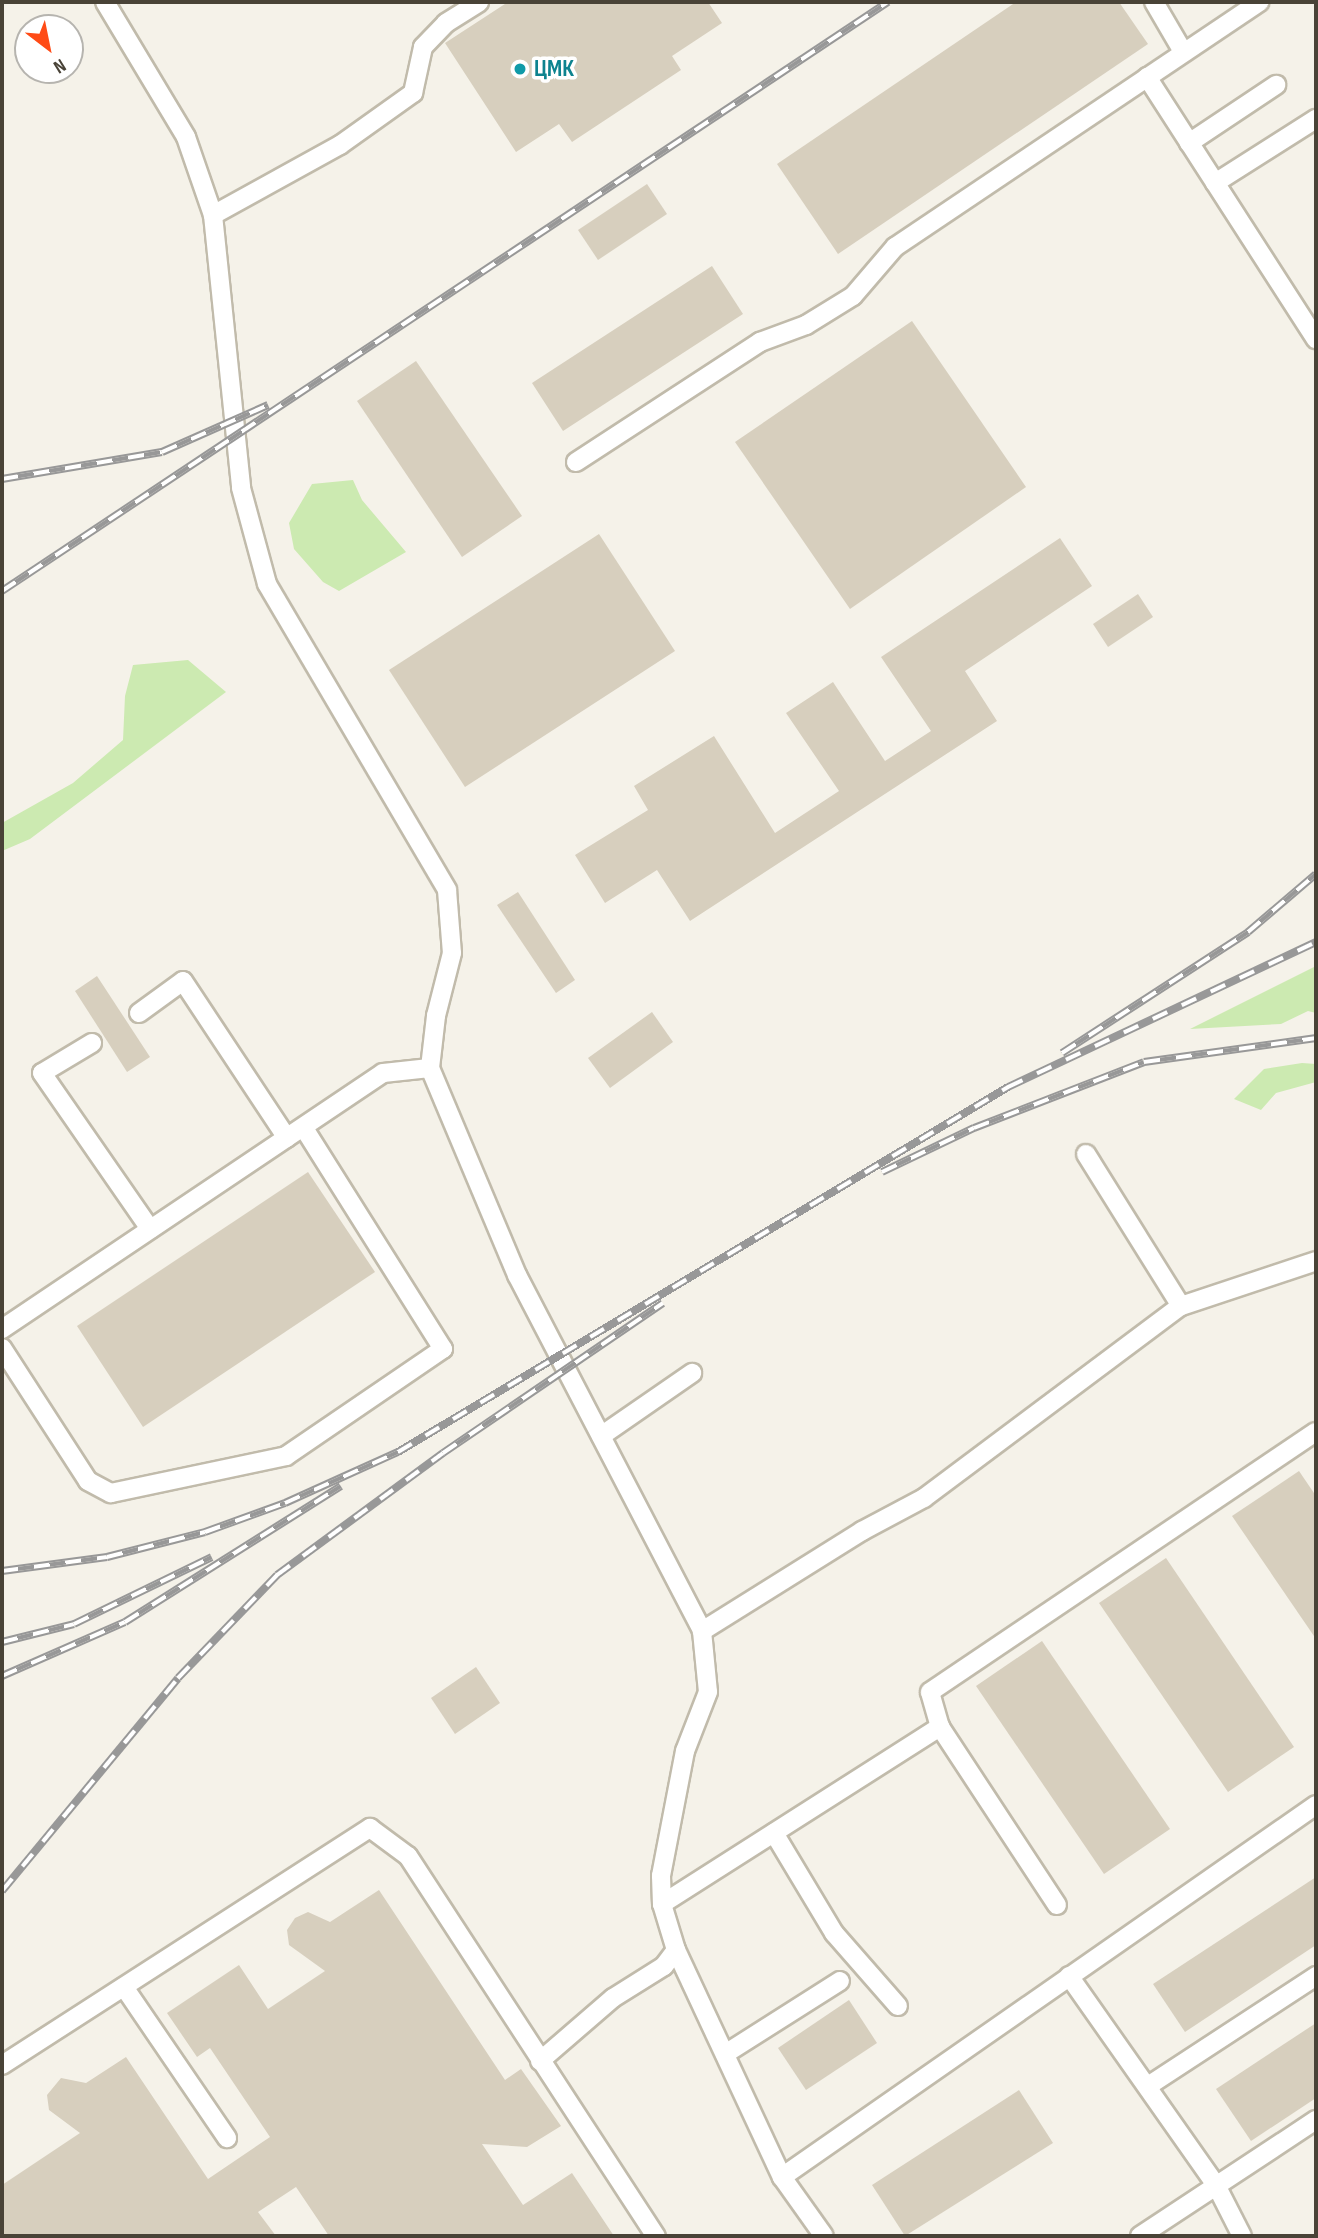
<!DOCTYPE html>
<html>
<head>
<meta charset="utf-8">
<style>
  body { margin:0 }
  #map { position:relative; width:1318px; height:2238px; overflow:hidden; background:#f5f2e9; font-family:"Sofia Sans Condensed",sans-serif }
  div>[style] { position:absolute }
  .green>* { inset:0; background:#cceab1 }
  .building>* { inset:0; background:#d7cfbe }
  .roads { filter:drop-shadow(2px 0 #c1bbab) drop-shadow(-2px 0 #c1bbab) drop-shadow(0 2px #c1bbab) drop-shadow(0 -2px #c1bbab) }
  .service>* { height:18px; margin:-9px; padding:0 9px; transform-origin:9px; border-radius:9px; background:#fff }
  .rail>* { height:8px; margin-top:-4px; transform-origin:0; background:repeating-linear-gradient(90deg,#fff 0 16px,#989898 0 32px); box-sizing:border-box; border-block:2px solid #989898 }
  .dots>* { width:19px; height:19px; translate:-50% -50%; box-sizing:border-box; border:4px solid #fff; border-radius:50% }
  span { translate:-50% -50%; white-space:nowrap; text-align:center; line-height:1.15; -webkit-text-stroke:7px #fff; paint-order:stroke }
  .culture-label { font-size:24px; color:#0d838f; font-weight:700 }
  .left { translate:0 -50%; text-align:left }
  .frame { position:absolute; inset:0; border:4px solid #494337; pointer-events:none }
  .north { position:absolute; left:14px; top:14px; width:70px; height:70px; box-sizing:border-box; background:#fff; border:2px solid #b6b4af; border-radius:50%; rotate:148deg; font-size:19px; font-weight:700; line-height:28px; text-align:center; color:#494337 }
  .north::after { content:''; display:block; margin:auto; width:24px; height:32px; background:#ff4b16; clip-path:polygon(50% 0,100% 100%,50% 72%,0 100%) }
</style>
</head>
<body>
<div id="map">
  <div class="green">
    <div style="clip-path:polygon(353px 480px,362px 500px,406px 552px,339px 591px,323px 582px,294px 549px,289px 523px,312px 484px)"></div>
    <div style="clip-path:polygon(188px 660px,226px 692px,30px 839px,2px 851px,2px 823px,73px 783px,123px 740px,125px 696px,133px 665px)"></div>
    <div style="clip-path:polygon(1316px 966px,1316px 1013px,1308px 1011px,1281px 1024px,1190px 1029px)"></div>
    <div style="clip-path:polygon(1302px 1063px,1316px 1064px,1316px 1082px,1276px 1093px,1261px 1110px,1234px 1099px,1264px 1069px)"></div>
  </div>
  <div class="building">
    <div style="clip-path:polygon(508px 2px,708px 2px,722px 23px,672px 56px,681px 70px,572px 142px,559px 124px,516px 152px,445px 43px)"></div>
    <div style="clip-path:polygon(1016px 2px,1119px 2px,1148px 44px,838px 254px,777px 164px)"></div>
    <div style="clip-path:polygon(647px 184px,667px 214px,598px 260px,578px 230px)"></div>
    <div style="clip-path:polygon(712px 266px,743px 314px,563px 431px,532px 383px)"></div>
    <div style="clip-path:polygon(912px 321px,1026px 487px,850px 609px,735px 442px)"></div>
    <div style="clip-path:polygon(416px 361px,522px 516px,462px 557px,357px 401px)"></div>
    <div style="clip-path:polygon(599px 534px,675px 651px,465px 787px,389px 670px)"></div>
    <div style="clip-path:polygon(1060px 538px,1092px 586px,965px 671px,997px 721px,690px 921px,657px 870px,605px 903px,575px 855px,648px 810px,634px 786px,714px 736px,775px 833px,839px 791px,786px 713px,833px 682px,885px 761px,931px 731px,881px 657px)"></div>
    <div style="clip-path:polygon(1138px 594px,1153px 617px,1108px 647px,1093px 624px)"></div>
    <div style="clip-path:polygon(518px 892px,575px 980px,556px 993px,497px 905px)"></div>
    <div style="clip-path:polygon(97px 976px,150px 1057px,127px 1072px,75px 991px)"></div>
    <div style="clip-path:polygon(652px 1012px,673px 1042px,610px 1088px,588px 1058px)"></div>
    <div style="clip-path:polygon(308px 1172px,375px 1272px,143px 1427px,77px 1326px)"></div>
    <div style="clip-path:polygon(1299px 1471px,1316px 1496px,1316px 1639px,1232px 1516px)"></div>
    <div style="clip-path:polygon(1166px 1558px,1294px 1747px,1228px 1792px,1099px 1603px)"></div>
    <div style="clip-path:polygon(1042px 1641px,1170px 1829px,1104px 1874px,976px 1686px)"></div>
    <div style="clip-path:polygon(476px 1667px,500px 1703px,455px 1734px,431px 1698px)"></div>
    <div style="clip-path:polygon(1316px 1877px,1316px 1945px,1185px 2032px,1153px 1984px)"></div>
    <div style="clip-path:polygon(379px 1890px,505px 2080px,521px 2069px,561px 2126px,527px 2147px,482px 2144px,523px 2205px,572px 2173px,614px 2236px,329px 2236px,296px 2187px,258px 2212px,276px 2236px,2px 2236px,2px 2185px,80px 2133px,49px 2110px,47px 2095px,61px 2078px,86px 2083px,126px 2057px,208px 2179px,270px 2137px,210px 2048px,197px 2057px,167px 2013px,239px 1965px,268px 2009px,325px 1971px,289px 1945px,287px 1930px,295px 1918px,308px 1912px,330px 1922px)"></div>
    <div style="clip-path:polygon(849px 2000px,877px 2043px,806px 2090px,778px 2048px)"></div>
    <div style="clip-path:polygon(1316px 2023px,1316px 2098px,1251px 2141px,1216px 2089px)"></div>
    <div style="clip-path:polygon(1019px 2090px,1053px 2143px,905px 2236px,872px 2185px)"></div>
  </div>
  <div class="roads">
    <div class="service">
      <div style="left:105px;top:2px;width:157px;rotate:59deg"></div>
      <div style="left:186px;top:137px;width:83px;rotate:70.9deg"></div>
      <div style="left:213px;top:215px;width:274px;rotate:84.1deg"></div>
      <div style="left:241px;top:488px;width:99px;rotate:74.8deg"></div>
      <div style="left:267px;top:584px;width:355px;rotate:59.5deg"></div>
      <div style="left:447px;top:890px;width:63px;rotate:85.5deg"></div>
      <div style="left:452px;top:953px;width:65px;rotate:104.3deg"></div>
      <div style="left:436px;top:1016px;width:52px;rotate:96.6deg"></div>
      <div style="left:430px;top:1068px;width:225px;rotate:67.2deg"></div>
      <div style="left:517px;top:1275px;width:401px;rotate:62.5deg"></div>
      <div style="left:702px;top:1631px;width:61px;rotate:84.4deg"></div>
      <div style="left:708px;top:1692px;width:63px;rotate:111.3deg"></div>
      <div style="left:685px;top:1751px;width:127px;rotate:100.9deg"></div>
      <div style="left:661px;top:1876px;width:28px;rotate:88deg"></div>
      <div style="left:662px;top:1904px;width:48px;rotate:73.1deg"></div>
      <div style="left:676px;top:1950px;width:251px;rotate:65deg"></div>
      <div style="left:782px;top:2177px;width:72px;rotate:54.6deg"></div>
      <div style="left:1154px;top:2px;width:56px;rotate:59.7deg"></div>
      <div style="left:1147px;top:77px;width:312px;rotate:57.2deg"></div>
      <div style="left:1189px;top:143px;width:105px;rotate:-33.7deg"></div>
      <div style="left:1215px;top:183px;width:120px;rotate:-32.4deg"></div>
      <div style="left:213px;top:215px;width:145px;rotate:-28.9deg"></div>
      <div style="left:340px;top:145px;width:90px;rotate:-35.5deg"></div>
      <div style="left:413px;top:93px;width:47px;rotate:-77.7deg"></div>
      <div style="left:423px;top:47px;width:33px;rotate:-46deg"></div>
      <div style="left:446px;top:23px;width:39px;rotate:-32deg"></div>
      <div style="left:576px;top:462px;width:220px;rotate:-33.1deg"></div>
      <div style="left:760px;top:342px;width:49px;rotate:-20.3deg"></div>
      <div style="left:806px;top:325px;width:55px;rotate:-31.7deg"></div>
      <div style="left:853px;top:296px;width:65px;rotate:-49.4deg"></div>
      <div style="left:895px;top:247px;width:439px;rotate:-33.9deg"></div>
      <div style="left:139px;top:1013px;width:54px;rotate:-36deg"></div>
      <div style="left:183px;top:981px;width:188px;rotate:56.5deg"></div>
      <div style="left:92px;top:1043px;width:58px;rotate:149deg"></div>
      <div style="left:42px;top:1073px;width:190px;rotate:55.3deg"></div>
      <div style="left:1086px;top:1154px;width:179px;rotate:58deg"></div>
      <div style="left:2px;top:1329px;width:459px;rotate:-33.9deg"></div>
      <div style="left:383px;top:1073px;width:47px;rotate:-6.1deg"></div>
      <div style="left:2px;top:1348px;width:158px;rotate:57.1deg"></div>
      <div style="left:88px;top:1481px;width:26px;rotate:28deg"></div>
      <div style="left:111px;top:1493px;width:179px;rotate:-11.9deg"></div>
      <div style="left:286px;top:1456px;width:190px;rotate:-34.3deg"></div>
      <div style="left:443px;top:1349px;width:262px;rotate:-122.2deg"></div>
      <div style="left:601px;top:1436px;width:111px;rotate:-34.7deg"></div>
      <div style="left:702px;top:1631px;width:189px;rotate:-32deg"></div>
      <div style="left:862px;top:1531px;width:70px;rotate:-28deg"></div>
      <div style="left:924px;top:1498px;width:321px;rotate:-36.8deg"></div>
      <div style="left:1181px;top:1306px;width:142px;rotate:-18.4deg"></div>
      <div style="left:940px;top:1727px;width:36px;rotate:-106deg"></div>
      <div style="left:930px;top:1692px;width:465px;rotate:-34deg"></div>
      <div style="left:774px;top:1833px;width:117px;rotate:59deg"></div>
      <div style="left:834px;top:1933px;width:97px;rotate:48.8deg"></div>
      <div style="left:662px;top:1904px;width:330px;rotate:-32.5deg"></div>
      <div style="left:940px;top:1727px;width:213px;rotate:56.7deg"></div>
      <div style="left:1069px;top:1976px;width:256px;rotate:54.9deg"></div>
      <div style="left:1216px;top:2185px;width:57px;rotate:63deg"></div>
      <div style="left:124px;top:1987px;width:183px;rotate:55.7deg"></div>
      <div style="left:725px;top:2054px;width:136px;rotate:-32.4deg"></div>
      <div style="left:540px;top:2061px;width:96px;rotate:-40.8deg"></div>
      <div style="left:613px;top:1998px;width:60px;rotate:-32.1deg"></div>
      <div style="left:664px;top:1966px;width:20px;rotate:-53deg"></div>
      <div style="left:2px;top:2065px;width:438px;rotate:-32.8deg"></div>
      <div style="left:370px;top:1828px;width:47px;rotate:36.4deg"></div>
      <div style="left:408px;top:1856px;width:454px;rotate:56.9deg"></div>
      <div style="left:1148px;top:2086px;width:201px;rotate:-33.2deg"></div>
      <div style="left:782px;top:2177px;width:651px;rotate:-34.86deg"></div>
      <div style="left:1140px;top:2236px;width:211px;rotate:-33.4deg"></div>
    </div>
  </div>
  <div class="rail">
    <div style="left:2px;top:479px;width:162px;rotate:-9.6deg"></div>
    <div style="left:162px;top:452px;width:116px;rotate:-23.9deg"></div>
    <div style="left:2px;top:591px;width:1064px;rotate:-33.62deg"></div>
    <div style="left:1062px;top:1053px;width:222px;rotate:-33deg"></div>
    <div style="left:1248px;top:932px;width:89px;rotate:-40.5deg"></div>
    <div style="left:882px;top:1172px;width:102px;rotate:-25.6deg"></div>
    <div style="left:974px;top:1128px;width:182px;rotate:-21.2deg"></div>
    <div style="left:1144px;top:1062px;width:174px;rotate:-7.9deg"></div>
    <div style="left:2px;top:1571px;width:106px;rotate:-7.6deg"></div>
    <div style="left:107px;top:1557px;width:101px;rotate:-14.3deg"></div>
    <div style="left:205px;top:1532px;width:85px;rotate:-19.9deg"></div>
    <div style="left:285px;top:1503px;width:124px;rotate:-24.3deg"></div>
    <div style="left:398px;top:1452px;width:711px;rotate:-30.89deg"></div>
    <div style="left:1008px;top:1087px;width:340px;rotate:-25.2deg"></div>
    <div style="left:2px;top:1642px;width:74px;rotate:-14deg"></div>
    <div style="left:74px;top:1624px;width:153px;rotate:-25.9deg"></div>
    <div style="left:2px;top:1676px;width:134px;rotate:-23.7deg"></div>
    <div style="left:125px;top:1622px;width:255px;rotate:-32.2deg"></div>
    <div style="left:2px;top:1891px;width:276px;rotate:-50.4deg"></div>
    <div style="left:178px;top:1678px;width:143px;rotate:-46.1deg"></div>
    <div style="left:277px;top:1575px;width:206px;rotate:-36.3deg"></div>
    <div style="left:443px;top:1453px;width:266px;rotate:-34.3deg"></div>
  </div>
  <div class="dots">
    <div style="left:520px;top:69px;background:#0f9aa8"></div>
  </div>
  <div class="culture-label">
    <span class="left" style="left:534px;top:69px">ЦМК</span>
  </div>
  <div class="frame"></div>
  <div class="north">N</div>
</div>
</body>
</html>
